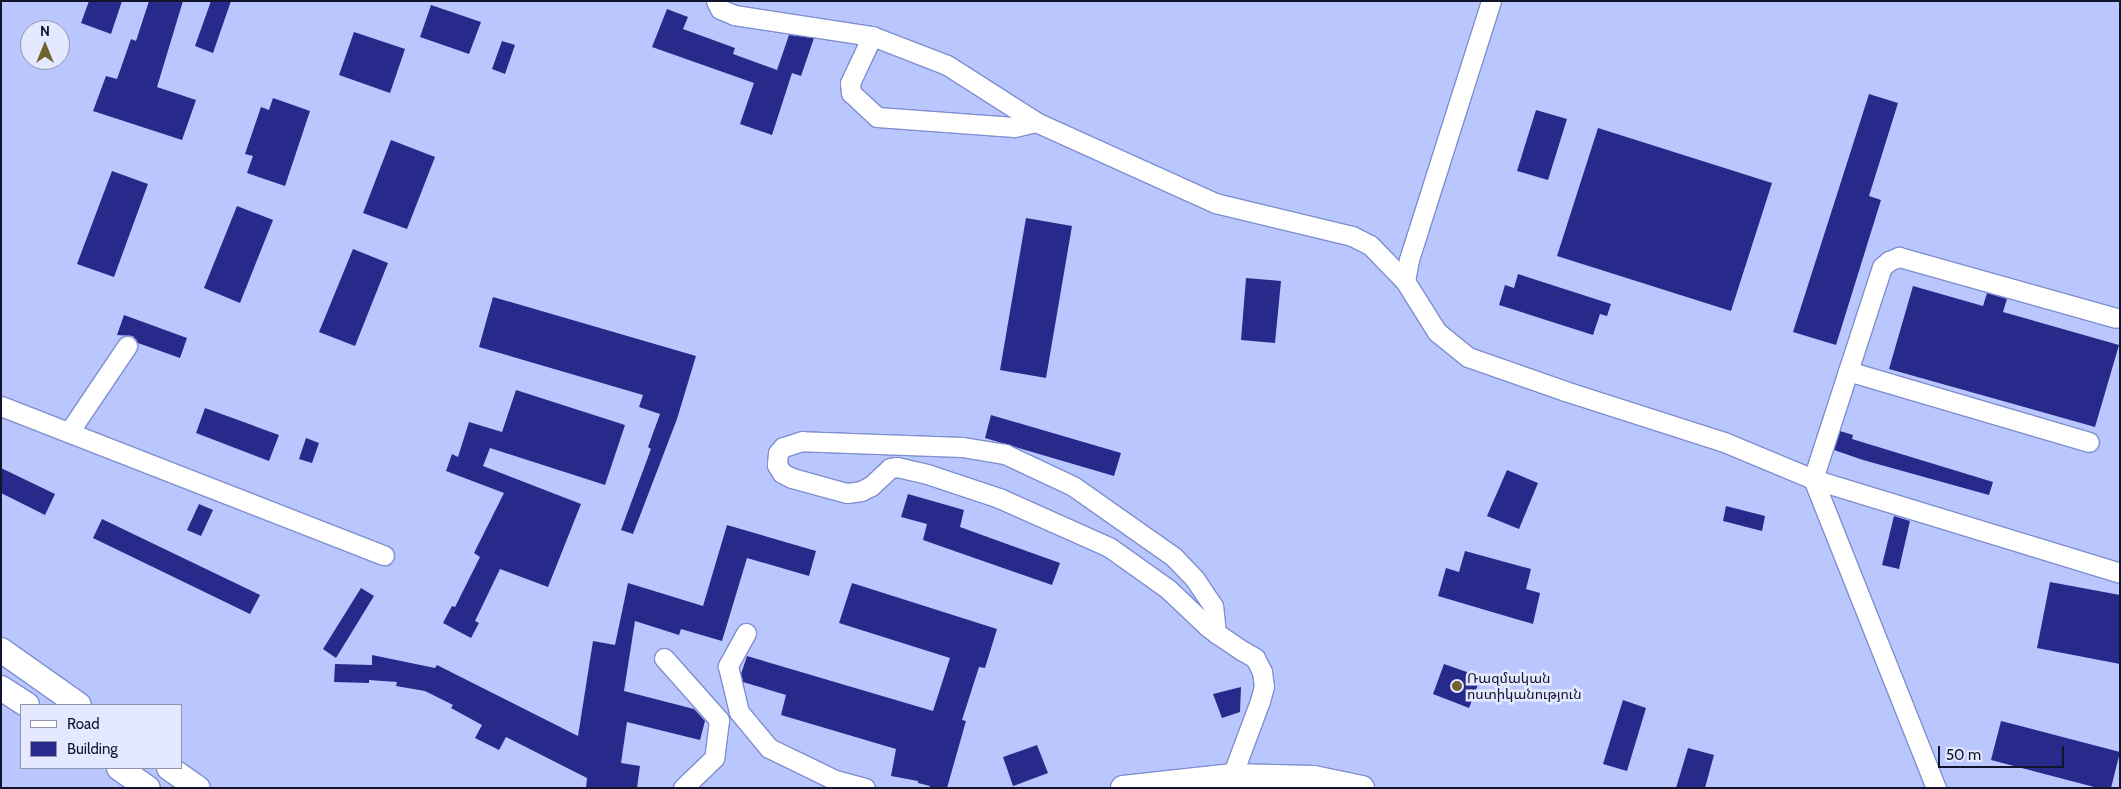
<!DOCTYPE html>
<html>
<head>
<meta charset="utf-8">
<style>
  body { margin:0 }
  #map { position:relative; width:2121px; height:789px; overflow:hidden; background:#b9c7fe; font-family:Cabin,"Noto Sans Armenian",sans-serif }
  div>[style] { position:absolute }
  .building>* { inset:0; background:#272a8b }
  .roads { filter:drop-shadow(1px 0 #7f8ecf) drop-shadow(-1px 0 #7f8ecf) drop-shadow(0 1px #7f8ecf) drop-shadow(0 -1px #7f8ecf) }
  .minor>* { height:19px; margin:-9.5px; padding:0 9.5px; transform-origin:9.5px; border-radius:9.5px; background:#fff }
  .major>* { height:24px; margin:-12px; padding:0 12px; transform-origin:12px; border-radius:12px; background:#fff }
  .dots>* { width:14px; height:14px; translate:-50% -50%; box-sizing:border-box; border:2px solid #e4e9ff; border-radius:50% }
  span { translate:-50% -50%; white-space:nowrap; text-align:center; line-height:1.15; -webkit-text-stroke:5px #e4e9ff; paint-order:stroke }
  .poi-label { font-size:14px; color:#10142d }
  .left { translate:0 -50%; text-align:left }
  .frame { position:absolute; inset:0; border:2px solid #10142d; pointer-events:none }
  .legend { position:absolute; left:20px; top:704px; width:162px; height:65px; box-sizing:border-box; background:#e4e9ff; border:1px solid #8f94ab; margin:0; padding:6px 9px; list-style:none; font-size:15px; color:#10142d }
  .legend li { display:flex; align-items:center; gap:10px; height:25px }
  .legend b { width:25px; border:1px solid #8f94ab }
  .north { position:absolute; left:20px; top:20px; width:50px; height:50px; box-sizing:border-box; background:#e4e9ff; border:1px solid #8f94ab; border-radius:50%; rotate:0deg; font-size:14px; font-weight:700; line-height:20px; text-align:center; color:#10142d }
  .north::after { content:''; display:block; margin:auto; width:18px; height:22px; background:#716330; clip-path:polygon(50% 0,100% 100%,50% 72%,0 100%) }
  .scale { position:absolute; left:1938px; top:746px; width:126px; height:22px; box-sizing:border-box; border:2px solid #10142d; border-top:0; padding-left:6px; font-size:15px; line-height:18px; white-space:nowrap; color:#10142d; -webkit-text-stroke:4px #e4e9ff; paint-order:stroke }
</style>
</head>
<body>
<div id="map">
  <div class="building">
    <div style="clip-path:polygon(89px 1px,122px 1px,111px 34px,81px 23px)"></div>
    <div style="clip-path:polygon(149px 1px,183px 1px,157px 87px,196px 100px,182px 140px,93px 111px,106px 76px,117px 79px,131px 39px,136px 41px)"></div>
    <div style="clip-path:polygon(211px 1px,231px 1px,213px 53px,195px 46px)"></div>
    <div style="clip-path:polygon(431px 5px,481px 22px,469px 54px,420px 37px)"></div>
    <div style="clip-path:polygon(667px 9px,688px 17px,683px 29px,735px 48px,733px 54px,777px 70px,789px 35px,814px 38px,801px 76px,792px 73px,772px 135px,740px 124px,754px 83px,652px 47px)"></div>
    <div style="clip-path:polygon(354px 32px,405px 49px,390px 93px,339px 75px)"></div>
    <div style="clip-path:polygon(502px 41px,515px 45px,505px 74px,492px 69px)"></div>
    <div style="clip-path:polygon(1869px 94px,1898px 103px,1869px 196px,1881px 200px,1836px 345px,1793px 332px)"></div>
    <div style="clip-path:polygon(273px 98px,310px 111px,285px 186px,247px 173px,253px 156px,245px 154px,261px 107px,269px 110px)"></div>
    <div style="clip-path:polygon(1536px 110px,1567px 119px,1548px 180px,1517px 171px)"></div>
    <div style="clip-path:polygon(1598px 128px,1772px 183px,1731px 311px,1557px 256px)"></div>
    <div style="clip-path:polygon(391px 140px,435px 157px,407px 229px,363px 213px)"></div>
    <div style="clip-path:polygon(112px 171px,148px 184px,114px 277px,77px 264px)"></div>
    <div style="clip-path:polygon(237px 206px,273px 220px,240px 303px,204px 288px)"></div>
    <div style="clip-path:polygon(1026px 218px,1072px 226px,1046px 378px,1000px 370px)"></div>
    <div style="clip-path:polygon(353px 249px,388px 263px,355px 346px,319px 332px)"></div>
    <div style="clip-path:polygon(1518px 274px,1611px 304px,1607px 316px,1600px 314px,1593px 335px,1499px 305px,1505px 285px,1514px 288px)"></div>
    <div style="clip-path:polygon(1246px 278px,1281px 281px,1275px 343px,1241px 340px)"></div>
    <div style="clip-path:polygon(1913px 286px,1983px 306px,1987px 293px,2007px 299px,2003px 312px,2119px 345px,2095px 427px,1889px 369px)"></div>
    <div style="clip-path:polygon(493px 297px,696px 356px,677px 419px,633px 534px,621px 530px,651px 449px,648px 447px,660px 414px,639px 407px,643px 395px,479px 347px)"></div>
    <div style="clip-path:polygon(124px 315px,187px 338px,180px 358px,138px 343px,133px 336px,117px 335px)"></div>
    <div style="clip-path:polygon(516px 390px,625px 425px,605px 485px,490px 448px,483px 466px,581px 504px,548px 587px,500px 569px,475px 621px,479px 623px,471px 638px,443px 623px,452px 606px,455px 607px,480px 557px,474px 553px,504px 493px,446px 471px,452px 454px,458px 457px,469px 422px,502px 432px)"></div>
    <div style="clip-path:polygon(205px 408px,279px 435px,269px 461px,196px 433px)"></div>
    <div style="clip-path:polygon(991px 415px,1121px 453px,1114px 476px,985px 438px)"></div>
    <div style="clip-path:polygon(1840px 431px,1853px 435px,1852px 439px,1993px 482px,1989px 495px,1863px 460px,1834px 450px)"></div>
    <div style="clip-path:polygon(306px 438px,319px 443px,312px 463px,299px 459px)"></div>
    <div style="clip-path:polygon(1px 468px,55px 494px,45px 515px,1px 493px)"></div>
    <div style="clip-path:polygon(1507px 470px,1538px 483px,1519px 529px,1487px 516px)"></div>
    <div style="clip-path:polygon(908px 494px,964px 510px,960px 527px,1060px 563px,1052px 585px,923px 540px,927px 524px,901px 517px)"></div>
    <div style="clip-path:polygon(199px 504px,213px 510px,201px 536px,187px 530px)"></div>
    <div style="clip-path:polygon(1726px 506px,1765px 516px,1762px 531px,1723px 521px)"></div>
    <div style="clip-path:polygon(1894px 516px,1910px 521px,1899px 569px,1882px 565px)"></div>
    <div style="clip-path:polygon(102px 519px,260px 595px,250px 614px,93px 538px)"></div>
    <div style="clip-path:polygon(727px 525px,816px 551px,809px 576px,747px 558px,722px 641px,681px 629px,679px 635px,635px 621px,624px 691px,694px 709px,705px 721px,700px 740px,627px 722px,621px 763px,640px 766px,637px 788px,586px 788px,587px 778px,506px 737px,499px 750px,475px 738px,482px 725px,451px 708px,453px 705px,425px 691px,396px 686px,397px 682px,369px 680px,369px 683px,334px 682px,335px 664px,372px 665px,372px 655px,435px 668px,437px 665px,578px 736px,593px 641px,615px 645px,628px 583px,703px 606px)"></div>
    <div style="clip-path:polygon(1465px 551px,1531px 569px,1526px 589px,1540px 593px,1533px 624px,1438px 596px,1446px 568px,1459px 572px)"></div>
    <div style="clip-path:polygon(2050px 582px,2120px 595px,2120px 664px,2037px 648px)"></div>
    <div style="clip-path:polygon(852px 583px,997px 629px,985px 668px,979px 667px,962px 720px,966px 721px,947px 788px,929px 788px,930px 786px,918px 783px,918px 781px,891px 776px,896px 749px,781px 715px,786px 695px,743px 682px,741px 674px,747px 656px,933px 711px,950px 658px,839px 623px)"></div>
    <div style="clip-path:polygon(361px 588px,374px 596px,336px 658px,323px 649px)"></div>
    <div style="clip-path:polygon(1444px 664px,1481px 677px,1469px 708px,1433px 694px)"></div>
    <div style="clip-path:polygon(1241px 687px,1240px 712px,1222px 718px,1213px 694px)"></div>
    <div style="clip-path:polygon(1623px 700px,1646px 708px,1627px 771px,1603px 764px)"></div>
    <div style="clip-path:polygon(2001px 721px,2120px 752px,2111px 788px,2098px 788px,1991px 760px)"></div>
    <div style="clip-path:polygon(1037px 745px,1048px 773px,1013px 786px,1003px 757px)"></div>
    <div style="clip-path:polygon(1688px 748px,1714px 755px,1705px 788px,1676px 788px)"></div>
  </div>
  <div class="roads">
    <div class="minor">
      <div style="left:716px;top:1px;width:9px;rotate:63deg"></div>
      <div style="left:720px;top:9px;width:15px;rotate:23deg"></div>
      <div style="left:734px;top:15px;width:140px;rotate:8.7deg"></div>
      <div style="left:1491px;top:1px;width:271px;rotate:107.6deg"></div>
      <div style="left:1409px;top:259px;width:22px;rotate:100deg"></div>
      <div style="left:1405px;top:281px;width:60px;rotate:57.9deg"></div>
      <div style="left:1437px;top:332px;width:40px;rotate:39deg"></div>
      <div style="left:1468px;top:357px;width:103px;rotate:19.3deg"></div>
      <div style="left:1565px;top:391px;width:167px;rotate:17.8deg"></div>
      <div style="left:1724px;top:442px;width:96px;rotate:22.6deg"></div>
      <div style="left:1813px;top:479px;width:223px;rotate:-72deg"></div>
      <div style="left:1882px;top:267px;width:9px;rotate:-41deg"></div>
      <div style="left:1889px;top:261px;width:11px;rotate:-22deg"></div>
      <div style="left:1899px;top:257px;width:225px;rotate:15.7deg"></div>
      <div style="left:1036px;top:122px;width:23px;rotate:167deg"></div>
      <div style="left:1014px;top:127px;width:137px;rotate:-175.8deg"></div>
      <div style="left:877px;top:117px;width:35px;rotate:-137deg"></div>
      <div style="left:851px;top:93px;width:10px;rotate:-96deg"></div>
      <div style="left:850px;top:83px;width:52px;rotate:-64.9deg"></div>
      <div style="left:872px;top:36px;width:80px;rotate:21.1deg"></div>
      <div style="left:947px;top:65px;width:106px;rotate:32.6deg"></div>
      <div style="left:1036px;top:122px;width:196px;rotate:24.3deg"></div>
      <div style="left:1215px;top:203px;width:141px;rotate:13.5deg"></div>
      <div style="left:1352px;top:236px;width:20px;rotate:27deg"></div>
      <div style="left:1370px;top:245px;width:50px;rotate:45.8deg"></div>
      <div style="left:1848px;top:371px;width:251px;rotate:16.4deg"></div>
      <div style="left:1px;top:406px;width:411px;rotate:21.3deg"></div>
      <div style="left:69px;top:432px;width:104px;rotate:-56deg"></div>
      <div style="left:746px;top:633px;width:38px;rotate:119deg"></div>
      <div style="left:728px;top:666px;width:47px;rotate:76.6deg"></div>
      <div style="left:739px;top:712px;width:47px;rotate:50.2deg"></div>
      <div style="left:769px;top:748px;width:73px;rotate:25.9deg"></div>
      <div style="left:835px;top:780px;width:31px;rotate:15deg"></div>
      <div style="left:1216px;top:633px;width:27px;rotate:-96deg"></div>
      <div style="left:1213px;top:606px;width:32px;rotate:-124deg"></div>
      <div style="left:1195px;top:579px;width:30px;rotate:-134deg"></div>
      <div style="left:1174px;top:557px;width:123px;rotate:-144.9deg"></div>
      <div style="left:1073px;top:486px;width:75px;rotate:-154.8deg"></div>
      <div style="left:1005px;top:454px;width:44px;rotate:-170.8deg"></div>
      <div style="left:962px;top:447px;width:160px;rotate:-177.9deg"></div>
      <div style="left:802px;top:441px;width:20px;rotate:162deg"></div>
      <div style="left:783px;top:447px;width:8px;rotate:130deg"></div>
      <div style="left:778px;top:453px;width:12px;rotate:95deg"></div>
      <div style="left:777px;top:465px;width:9px;rotate:58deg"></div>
      <div style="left:782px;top:473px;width:11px;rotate:27deg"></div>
      <div style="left:792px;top:478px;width:57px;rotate:15.3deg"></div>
      <div style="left:847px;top:493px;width:14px;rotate:-8deg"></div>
      <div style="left:861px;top:491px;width:11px;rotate:-27deg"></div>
      <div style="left:871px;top:486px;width:26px;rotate:-43deg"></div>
      <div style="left:890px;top:468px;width:7px;rotate:-8deg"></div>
      <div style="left:897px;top:467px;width:31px;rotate:13deg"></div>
      <div style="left:927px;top:474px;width:76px;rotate:18.4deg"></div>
      <div style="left:999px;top:498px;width:120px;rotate:24deg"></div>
      <div style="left:1109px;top:547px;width:72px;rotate:35.4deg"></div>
      <div style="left:1168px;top:589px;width:55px;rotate:43.5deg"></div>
      <div style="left:1208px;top:627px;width:10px;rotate:37deg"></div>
      <div style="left:1216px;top:633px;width:32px;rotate:34deg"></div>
      <div style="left:1243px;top:651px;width:14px;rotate:30deg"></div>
      <div style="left:1255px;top:658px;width:16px;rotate:63deg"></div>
      <div style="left:1262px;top:672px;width:14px;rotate:82deg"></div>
      <div style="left:1264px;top:686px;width:16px;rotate:105deg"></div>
      <div style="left:1260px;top:701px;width:80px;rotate:110.5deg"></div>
      <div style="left:664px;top:658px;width:83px;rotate:48.4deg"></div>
      <div style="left:719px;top:720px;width:38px;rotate:97deg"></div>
      <div style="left:714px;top:758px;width:43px;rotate:135.9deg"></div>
      <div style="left:1936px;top:788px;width:333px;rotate:-111.7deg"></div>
      <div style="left:1813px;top:479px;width:321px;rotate:17deg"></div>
    </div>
    <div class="major">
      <div style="left:1px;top:650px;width:95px;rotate:35.2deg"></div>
      <div style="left:1px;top:688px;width:31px;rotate:33deg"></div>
      <div style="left:119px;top:768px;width:35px;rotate:35deg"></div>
      <div style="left:169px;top:768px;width:35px;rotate:35deg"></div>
      <div style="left:1123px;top:788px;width:110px;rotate:-6.3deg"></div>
      <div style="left:1232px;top:776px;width:82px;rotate:1.4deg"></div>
      <div style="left:1314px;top:778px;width:49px;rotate:11.8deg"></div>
    </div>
  </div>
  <div class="dots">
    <div style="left:1457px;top:686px;background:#716330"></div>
  </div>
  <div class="poi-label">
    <span class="left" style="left:1467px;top:686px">Ռազմական<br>ոստիկանություն</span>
  </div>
  <div class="frame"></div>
  <ul class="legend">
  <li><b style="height:6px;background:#fff"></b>Road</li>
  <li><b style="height:14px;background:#272a8b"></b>Building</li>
  </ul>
  <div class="north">N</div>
  <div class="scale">50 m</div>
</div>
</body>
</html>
